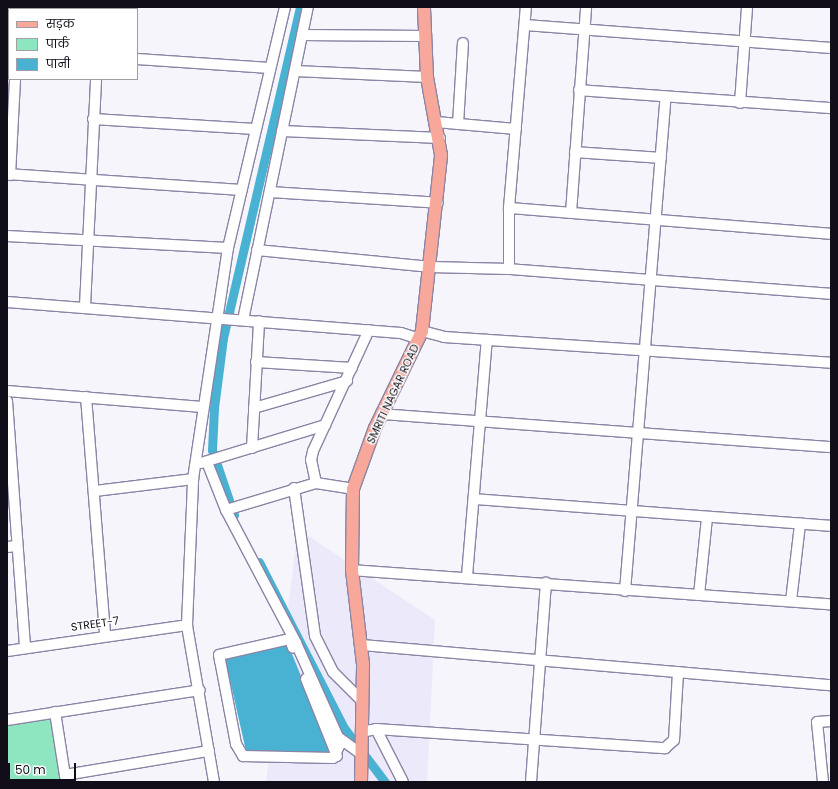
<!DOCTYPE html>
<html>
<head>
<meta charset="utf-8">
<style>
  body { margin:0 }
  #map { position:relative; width:838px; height:789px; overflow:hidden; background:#f6f5fc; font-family:Poppins,"Noto Sans Devanagari",sans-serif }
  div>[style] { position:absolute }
  .built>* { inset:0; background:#ece9fa }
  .green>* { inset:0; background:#8de6bf }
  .water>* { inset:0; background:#49b2d3 }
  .canal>* { height:9px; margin:-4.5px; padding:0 4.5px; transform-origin:4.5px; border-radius:4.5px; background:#49b2d3 }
  .roads { filter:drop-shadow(1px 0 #8b84a5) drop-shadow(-1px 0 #8b84a5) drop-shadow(0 1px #8b84a5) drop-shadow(0 -1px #8b84a5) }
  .minor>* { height:10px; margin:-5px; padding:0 5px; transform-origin:5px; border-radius:5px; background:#fff }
  .major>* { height:12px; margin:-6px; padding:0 6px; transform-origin:6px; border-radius:6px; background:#f7a89b }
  span { translate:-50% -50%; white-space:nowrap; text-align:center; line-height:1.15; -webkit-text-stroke:3px #fff; paint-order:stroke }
  .street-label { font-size:11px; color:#110e1a }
  .frame { position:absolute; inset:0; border:8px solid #110e1a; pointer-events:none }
  .legend { position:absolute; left:8px; top:8px; width:130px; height:72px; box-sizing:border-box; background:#fff; border:1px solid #a09fa3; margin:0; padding:5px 7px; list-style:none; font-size:12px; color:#110e1a }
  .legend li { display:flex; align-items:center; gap:8px; height:20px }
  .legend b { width:20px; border:1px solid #a09fa3 }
  .scale { position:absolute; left:8px; top:763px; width:68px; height:18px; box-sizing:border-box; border:2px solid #110e1a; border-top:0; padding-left:5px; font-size:12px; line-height:14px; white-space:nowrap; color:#110e1a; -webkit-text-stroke:3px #fff; paint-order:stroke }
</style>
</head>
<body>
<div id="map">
  <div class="built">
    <div style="clip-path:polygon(298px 529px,435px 620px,427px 782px,266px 782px)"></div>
  </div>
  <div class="green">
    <div style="clip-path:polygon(55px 712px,66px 782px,7px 782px,7px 720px)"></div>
  </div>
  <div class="water">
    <div style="clip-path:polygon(288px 644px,330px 748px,329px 753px,246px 751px,225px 658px)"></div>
  </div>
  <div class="canal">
    <div style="left:234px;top:515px;width:69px;rotate:-108.7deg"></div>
    <div style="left:212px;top:450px;width:42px;rotate:-87.3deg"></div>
    <div style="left:214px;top:408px;width:71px;rotate:-82.7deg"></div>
    <div style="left:223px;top:338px;width:340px;rotate:-76.9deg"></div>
    <div style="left:259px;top:562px;width:186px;rotate:62.9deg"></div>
    <div style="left:344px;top:728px;width:68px;rotate:52.8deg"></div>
  </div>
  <div class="roads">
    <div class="minor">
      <div style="left:99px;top:9px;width:2px;rotate:-90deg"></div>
      <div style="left:525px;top:25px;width:307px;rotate:4.3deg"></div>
      <div style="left:302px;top:35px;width:122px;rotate:0.5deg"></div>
      <div style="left:7px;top:49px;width:2px"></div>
      <div style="left:137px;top:59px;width:133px;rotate:3.9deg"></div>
      <div style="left:295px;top:71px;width:132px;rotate:2.6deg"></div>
      <div style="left:579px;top:90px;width:253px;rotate:4.1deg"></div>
      <div style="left:740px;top:103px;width:96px;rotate:-85.8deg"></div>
      <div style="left:93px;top:119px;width:162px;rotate:3.5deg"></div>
      <div style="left:436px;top:122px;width:80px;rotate:5deg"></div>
      <div style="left:458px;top:124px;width:81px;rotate:-86.5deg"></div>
      <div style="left:282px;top:131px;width:158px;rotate:2.5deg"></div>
      <div style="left:575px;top:152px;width:86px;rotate:4deg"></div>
      <div style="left:7px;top:174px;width:235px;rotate:3.9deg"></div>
      <div style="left:10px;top:175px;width:96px;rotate:-87deg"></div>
      <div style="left:270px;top:192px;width:168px;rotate:3.7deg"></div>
      <div style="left:509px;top:208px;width:323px;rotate:4.6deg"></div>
      <div style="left:571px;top:213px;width:207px;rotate:-85.8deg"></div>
      <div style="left:7px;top:236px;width:221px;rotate:3.1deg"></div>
      <div style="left:257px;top:250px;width:175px;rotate:5.6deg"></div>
      <div style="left:431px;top:267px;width:78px;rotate:1.5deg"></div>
      <div style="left:509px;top:269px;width:323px;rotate:4.4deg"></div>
      <div style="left:509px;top:269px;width:61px;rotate:-90deg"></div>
      <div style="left:509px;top:208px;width:202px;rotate:-85.2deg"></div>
      <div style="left:7px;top:302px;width:395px;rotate:4.5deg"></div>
      <div style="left:401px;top:333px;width:19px;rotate:18deg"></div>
      <div style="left:85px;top:306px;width:227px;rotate:-87.2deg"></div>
      <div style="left:243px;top:320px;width:320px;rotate:-78.3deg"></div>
      <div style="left:422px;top:331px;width:23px;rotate:15deg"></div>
      <div style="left:444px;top:337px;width:388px;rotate:3.8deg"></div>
      <div style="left:256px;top:362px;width:96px;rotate:3.6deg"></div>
      <div style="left:7px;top:391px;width:196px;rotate:4.7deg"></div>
      <div style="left:86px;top:397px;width:238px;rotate:85.4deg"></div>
      <div style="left:7px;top:401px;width:248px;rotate:85.8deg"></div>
      <div style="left:254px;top:408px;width:97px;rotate:-16.2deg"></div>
      <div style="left:381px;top:414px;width:451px;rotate:4.2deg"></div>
      <div style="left:252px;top:448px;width:127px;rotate:-86.8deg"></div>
      <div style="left:207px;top:462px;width:52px;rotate:68.4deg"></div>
      <div style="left:226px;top:510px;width:150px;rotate:62.2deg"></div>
      <div style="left:296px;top:643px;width:103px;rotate:65.9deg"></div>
      <div style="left:338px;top:737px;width:27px;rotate:36deg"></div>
      <div style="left:201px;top:463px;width:130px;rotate:-17deg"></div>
      <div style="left:316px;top:483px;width:24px;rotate:-102deg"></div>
      <div style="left:311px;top:460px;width:9px;rotate:-77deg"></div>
      <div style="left:313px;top:451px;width:133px;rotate:-65.2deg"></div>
      <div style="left:294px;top:488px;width:149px;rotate:81.9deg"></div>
      <div style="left:315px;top:636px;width:40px;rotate:63.4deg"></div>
      <div style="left:333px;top:672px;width:40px;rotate:45deg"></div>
      <div style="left:95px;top:491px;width:99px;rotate:-7deg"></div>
      <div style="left:474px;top:499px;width:358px;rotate:4.3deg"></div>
      <div style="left:226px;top:510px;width:94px;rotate:-16.7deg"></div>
      <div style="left:316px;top:483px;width:37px;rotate:9deg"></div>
      <div style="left:7px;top:547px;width:10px;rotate:-6deg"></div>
      <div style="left:352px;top:570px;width:480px;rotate:4.1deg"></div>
      <div style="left:467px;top:576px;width:237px;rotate:-85.2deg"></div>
      <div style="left:625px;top:591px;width:496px;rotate:-85.3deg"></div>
      <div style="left:699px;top:595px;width:78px;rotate:-84.1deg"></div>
      <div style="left:791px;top:601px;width:78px;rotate:-83.3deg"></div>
      <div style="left:361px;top:645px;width:472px;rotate:4.9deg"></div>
      <div style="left:7px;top:651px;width:182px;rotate:-8.2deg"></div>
      <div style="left:220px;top:660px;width:86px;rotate:79.2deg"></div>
      <div style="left:236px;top:744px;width:14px;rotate:60deg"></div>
      <div style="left:243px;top:756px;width:90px;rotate:1.3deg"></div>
      <div style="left:333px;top:758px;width:18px;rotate:-63deg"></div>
      <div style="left:220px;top:661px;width:6px;rotate:-99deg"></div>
      <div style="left:219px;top:655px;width:73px;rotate:-12.7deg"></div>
      <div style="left:290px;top:639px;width:9px;rotate:72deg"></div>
      <div style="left:306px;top:679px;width:83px;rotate:68.1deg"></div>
      <div style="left:55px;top:712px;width:71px;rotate:81.1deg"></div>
      <div style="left:7px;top:720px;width:195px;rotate:-8.8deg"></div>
      <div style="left:376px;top:729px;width:59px;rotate:63deg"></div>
      <div style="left:361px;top:732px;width:15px;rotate:-11deg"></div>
      <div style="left:376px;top:729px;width:290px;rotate:3.8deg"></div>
      <div style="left:665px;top:748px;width:12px;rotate:-42deg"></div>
      <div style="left:674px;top:740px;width:68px;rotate:-86.6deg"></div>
      <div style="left:65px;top:775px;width:146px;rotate:-9.5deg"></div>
      <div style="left:214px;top:782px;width:159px;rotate:-99.8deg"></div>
      <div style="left:187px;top:625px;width:146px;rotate:-87.6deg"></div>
      <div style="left:193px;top:479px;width:234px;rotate:-81.4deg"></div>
      <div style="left:228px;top:248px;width:248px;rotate:-76.7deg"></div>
      <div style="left:531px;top:782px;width:200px;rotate:-85.7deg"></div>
      <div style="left:823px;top:782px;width:60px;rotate:-95.7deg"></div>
      <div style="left:817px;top:722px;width:14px;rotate:-4deg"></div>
    </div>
    <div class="major">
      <div style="left:361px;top:782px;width:118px;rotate:-89deg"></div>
      <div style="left:363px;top:664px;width:95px;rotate:-96.7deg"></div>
      <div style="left:352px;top:570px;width:81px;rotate:-89.3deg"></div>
      <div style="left:353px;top:489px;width:65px;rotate:-70.2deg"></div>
      <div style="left:375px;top:428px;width:108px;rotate:-64.1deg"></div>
      <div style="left:422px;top:331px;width:177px;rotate:-83.8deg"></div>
      <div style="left:441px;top:155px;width:79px;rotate:-100.2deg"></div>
      <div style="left:427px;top:77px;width:70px;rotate:-92.5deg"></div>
    </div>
  </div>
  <div class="street-label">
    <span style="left:393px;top:394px;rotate:-65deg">SMRITI NAGAR ROAD</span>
    <span style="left:95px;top:624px;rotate:-8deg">STREET-7</span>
  </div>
  <div class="frame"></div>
  <ul class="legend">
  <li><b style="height:5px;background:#f7a89b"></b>सड़क</li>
  <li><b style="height:11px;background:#8de6bf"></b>पार्क</li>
  <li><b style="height:11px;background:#49b2d3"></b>पानी</li>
  </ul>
  <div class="scale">50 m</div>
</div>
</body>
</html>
